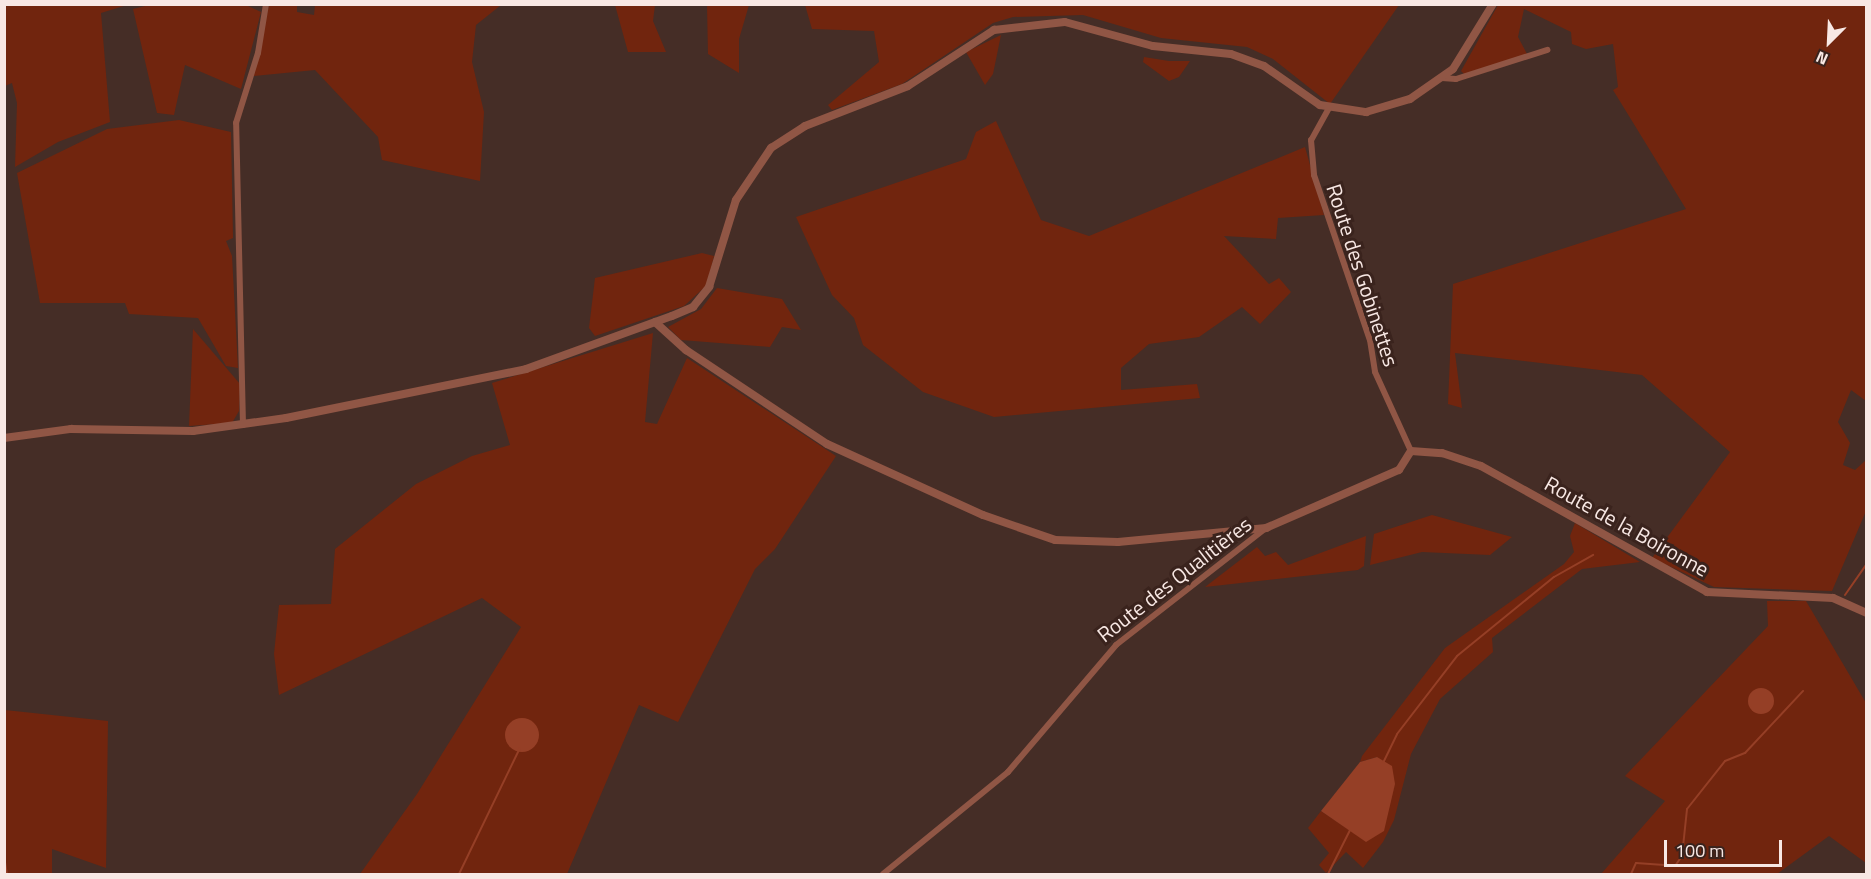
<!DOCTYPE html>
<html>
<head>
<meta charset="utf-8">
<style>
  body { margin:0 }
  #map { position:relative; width:1871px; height:879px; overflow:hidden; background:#452d26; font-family:"Titillium Web",sans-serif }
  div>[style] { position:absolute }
  .green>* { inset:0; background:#71250e }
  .water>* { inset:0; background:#953f26 }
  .round { border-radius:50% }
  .stream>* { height:2px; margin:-1px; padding:0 1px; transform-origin:1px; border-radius:1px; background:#953f26 }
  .minor>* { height:6px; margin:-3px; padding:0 3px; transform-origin:3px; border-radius:3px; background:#905645 }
  .tertiary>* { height:8px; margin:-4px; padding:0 4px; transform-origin:4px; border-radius:4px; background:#905645 }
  span { translate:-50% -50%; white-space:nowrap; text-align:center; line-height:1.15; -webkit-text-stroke:6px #3a231d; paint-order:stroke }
  .street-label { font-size:21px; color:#f8e8e4 }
  .frame { position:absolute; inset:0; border:6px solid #f8e8e4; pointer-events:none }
  .north { position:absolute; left:1799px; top:12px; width:60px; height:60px; -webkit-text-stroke:4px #3a231d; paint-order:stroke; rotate:204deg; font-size:16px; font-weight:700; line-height:24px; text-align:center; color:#f8e8e4 }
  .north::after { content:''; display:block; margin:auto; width:21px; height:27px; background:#f8e8e4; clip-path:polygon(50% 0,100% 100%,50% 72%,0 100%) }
  .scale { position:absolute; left:1664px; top:840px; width:118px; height:27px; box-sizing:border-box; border:3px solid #f8e8e4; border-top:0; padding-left:8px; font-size:18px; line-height:21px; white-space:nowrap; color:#f8e8e4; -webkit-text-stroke:4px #3a231d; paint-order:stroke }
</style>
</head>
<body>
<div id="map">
  <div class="green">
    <div style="clip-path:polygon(5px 4px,127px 5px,101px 13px,110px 122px,58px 142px,15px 167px,17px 103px,12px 83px,5px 86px)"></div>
    <div style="clip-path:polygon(149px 5px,246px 5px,261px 12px,241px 89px,185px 65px,174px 115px,157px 113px,133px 9px)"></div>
    <div style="clip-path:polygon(269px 5px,297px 5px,297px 12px,314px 15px,315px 5px,501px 5px,476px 25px,472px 62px,484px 112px,480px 181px,382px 160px,378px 137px,315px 70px,253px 76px)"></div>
    <div style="clip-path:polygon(615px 5px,655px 5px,653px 21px,666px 52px,628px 52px)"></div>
    <div style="clip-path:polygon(707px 5px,749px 5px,739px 39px,739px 73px,708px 54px)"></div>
    <div style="clip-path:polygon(805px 5px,1399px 5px,1330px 104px,1273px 59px,1247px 47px,1161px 38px,1083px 15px,1013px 17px,993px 23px,902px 84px,832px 110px,828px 105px,879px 62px,874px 31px,812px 29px)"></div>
    <div style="clip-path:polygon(1498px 5px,1866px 5px,1866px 401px,1851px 390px,1838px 422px,1850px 443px,1843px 465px,1855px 470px,1866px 460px,1866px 511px,1832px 591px,1714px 587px,1652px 558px,1730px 452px,1642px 375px,1455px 353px,1462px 408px,1448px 404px,1453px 284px,1686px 209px,1613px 90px,1618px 87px,1613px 44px,1586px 49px,1572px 44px,1571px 32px,1524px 9px,1518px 37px,1527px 54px,1465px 75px,1461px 71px)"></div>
    <div style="clip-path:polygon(1001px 35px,993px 74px,985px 85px,966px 52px)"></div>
    <div style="clip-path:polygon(1144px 57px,1169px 61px,1190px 61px,1179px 77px,1169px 81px,1143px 62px)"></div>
    <div style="clip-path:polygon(179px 120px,231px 132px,233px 238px,226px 241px,232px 256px,238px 368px,226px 366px,198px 318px,129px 314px,125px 303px,40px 303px,17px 173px,107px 129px)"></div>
    <div style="clip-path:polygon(996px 121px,1041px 220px,1089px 236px,1305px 147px,1324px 215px,1278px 218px,1276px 239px,1224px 236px,1269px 284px,1279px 278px,1291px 292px,1260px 324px,1242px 307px,1199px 337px,1149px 344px,1121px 368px,1121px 390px,1197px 384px,1200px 398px,994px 417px,923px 392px,863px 345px,854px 318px,832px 295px,796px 217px,966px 159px,976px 132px)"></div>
    <div style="clip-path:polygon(702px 253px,714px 256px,707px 285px,684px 306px,595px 336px,589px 328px,595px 278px)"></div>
    <div style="clip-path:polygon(717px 288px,782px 299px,801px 330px,782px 327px,770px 347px,681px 340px,668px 327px,701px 309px)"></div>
    <div style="clip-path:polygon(193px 329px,240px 384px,239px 411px,232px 423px,189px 426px)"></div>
    <div style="clip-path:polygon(653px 333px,645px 422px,657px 424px,687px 358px,836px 456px,775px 549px,755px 569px,678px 722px,639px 705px,567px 874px,360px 874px,417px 794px,521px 627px,482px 598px,279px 695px,274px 654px,279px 605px,331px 604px,335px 549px,416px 484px,472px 456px,510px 445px,492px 383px)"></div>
    <div style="clip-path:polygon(1432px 515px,1512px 537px,1490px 555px,1422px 552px,1370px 565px,1374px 534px)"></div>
    <div style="clip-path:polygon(1575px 523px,1640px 562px,1582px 569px,1492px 638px,1493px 652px,1440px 699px,1411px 754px,1394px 820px,1383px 842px,1363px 868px,1346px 852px,1326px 873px,1319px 865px,1329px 853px,1308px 828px,1321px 811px,1366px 841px,1377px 757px,1360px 762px,1362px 756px,1445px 648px,1564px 564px,1574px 552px,1570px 536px)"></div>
    <div style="clip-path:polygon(1366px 536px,1364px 566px,1358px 570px,1205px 587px,1257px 547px,1265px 556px,1276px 552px,1288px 565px)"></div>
    <div style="clip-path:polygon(1767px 601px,1806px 601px,1866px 703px,1866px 863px,1829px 836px,1777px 874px,1601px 874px,1665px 801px,1625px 776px,1768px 626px)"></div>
    <div style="clip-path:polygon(5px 710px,108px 721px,106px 868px,52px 849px,52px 874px,5px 874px)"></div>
  </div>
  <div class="water">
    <div class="round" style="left:1748px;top:688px;width:26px;height:26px"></div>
    <div class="round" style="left:505px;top:718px;width:34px;height:34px"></div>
    <div style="clip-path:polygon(1377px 757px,1392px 766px,1395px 784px,1384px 831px,1366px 842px,1321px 811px,1360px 762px)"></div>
  </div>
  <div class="stream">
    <div style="left:1845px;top:595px;width:37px;rotate:-55deg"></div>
    <div style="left:1383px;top:763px;width:32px;rotate:-64deg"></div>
    <div style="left:1397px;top:734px;width:98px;rotate:-52.4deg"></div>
    <div style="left:1457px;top:656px;width:125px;rotate:-39.2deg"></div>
    <div style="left:1554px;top:577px;width:45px;rotate:-29.4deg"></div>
    <div style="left:4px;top:856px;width:18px;rotate:81deg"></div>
    <div style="left:459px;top:874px;width:140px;rotate:-64.2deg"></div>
    <div style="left:1328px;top:874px;width:49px;rotate:-63.4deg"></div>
    <div style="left:1631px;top:874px;width:12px;rotate:-66deg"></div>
    <div style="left:1636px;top:863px;width:39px;rotate:4deg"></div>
    <div style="left:1675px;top:866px;width:12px;rotate:-55deg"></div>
    <div style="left:1682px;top:856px;width:47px;rotate:-83.9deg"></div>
    <div style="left:1687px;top:809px;width:61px;rotate:-51.6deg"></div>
    <div style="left:1725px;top:761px;width:22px;rotate:-22deg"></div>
    <div style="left:1745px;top:753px;width:85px;rotate:-46.9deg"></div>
  </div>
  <div class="minor">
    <div style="left:1442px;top:78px;width:14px;rotate:4deg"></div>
    <div style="left:1456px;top:79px;width:96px;rotate:-17.7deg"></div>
    <div style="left:1329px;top:108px;width:37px;rotate:119deg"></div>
    <div style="left:1311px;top:140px;width:35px;rotate:85deg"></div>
    <div style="left:1314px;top:175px;width:174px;rotate:71.3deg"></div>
    <div style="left:1370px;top:340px;width:32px;rotate:81deg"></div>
    <div style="left:1375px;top:372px;width:87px;rotate:65.5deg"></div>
    <div style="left:243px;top:425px;width:302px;rotate:-91.3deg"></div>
    <div style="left:236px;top:123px;width:73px;rotate:-72.6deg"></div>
    <div style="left:258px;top:53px;width:50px;rotate:-80.7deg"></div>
    <div style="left:883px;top:874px;width:161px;rotate:-39.2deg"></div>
    <div style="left:1008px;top:772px;width:167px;rotate:-49.6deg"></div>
    <div style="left:1116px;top:645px;width:190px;rotate:-38deg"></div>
  </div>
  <div class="tertiary">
    <div style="left:655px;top:322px;width:42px;rotate:42.1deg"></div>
    <div style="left:686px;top:350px;width:169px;rotate:33.7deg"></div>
    <div style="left:827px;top:444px;width:171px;rotate:24.5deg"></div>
    <div style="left:983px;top:515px;width:76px;rotate:19.1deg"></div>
    <div style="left:1055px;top:540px;width:63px;rotate:1.8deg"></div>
    <div style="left:1118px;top:542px;width:149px;rotate:-5.4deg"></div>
    <div style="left:1266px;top:528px;width:145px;rotate:-23.6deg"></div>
    <div style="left:1399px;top:470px;width:22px;rotate:-58deg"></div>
    <div style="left:1411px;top:451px;width:31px;rotate:4deg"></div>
    <div style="left:1442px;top:453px;width:41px;rotate:18.4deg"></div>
    <div style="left:1481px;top:466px;width:259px;rotate:29.1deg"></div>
    <div style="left:1707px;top:592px;width:126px;rotate:2.7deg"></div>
    <div style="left:1833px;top:598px;width:36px;rotate:24deg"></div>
    <div style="left:4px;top:438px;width:68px;rotate:-7.7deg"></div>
    <div style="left:71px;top:429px;width:122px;rotate:0.9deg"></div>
    <div style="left:193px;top:431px;width:94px;rotate:-8deg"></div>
    <div style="left:286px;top:418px;width:245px;rotate:-11.5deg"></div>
    <div style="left:526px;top:369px;width:155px;rotate:-20deg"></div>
    <div style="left:672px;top:316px;width:23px;rotate:-23deg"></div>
    <div style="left:693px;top:307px;width:26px;rotate:-51deg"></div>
    <div style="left:709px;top:287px;width:91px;rotate:-72.8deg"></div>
    <div style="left:736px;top:200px;width:63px;rotate:-56.1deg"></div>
    <div style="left:771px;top:148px;width:40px;rotate:-32.9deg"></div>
    <div style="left:805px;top:126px;width:110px;rotate:-21.2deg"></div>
    <div style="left:908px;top:86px;width:103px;rotate:-33.1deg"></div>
    <div style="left:994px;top:30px;width:71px;rotate:-6.4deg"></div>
    <div style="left:1065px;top:22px;width:91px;rotate:15.3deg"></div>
    <div style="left:1153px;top:46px;width:78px;rotate:5.9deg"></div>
    <div style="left:1231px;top:54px;width:35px;rotate:20deg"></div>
    <div style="left:1264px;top:66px;width:68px;rotate:34.9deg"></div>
    <div style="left:1320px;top:105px;width:47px;rotate:8.7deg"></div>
    <div style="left:1366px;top:112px;width:46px;rotate:-16.5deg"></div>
    <div style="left:1410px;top:99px;width:52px;rotate:-34.9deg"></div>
    <div style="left:1453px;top:69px;width:76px;rotate:-58.4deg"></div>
  </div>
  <div class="street-label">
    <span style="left:1363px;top:275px;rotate:72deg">Route des Gobinettes</span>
    <span style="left:1627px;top:526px;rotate:29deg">Route de la Boironne</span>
    <span style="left:1174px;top:579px;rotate:-38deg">Route des Qualitières</span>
  </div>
  <div class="frame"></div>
  <div class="north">N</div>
  <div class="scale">100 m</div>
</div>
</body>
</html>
